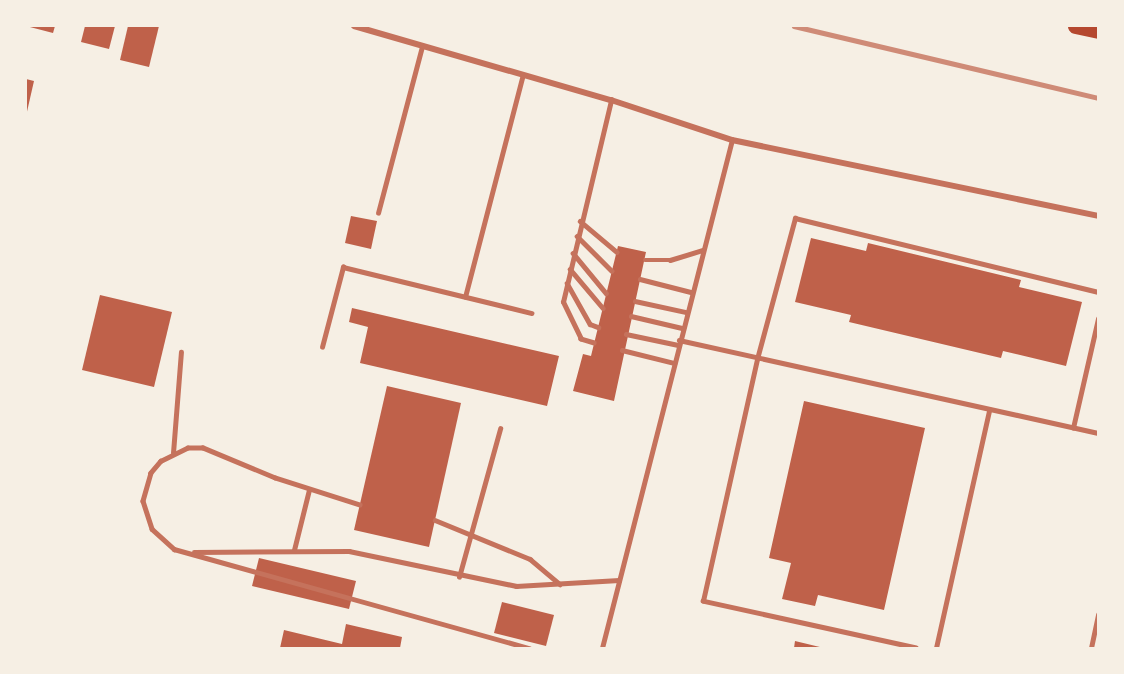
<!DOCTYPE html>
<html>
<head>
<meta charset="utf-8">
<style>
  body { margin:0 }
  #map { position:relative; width:1124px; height:674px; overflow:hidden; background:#f6efe4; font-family:"Roboto Serif",serif }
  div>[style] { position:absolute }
  .building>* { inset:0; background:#bf614a }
  .service>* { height:4.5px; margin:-2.25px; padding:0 2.25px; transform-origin:2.25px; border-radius:2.25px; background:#c5725c }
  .minor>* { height:6px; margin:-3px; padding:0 3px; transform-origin:3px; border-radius:3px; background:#c5725c }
  .primary>* { height:15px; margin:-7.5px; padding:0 7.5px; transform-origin:7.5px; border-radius:7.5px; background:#b5482f }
  .rail>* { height:4.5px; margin:-2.25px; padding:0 2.25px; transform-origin:2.25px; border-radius:2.25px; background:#cf8b77 }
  span { translate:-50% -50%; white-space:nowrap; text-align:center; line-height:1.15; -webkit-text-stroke:5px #f6efe4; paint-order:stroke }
  .frame { position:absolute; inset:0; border:27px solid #f6efe4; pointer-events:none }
</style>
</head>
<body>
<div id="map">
  <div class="building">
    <div style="clip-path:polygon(26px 26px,55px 26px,53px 33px)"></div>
    <div style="clip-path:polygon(85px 26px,115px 26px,109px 49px,81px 42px)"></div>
    <div style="clip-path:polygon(128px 26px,159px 26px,149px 67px,120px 60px)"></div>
    <div style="clip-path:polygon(26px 79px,34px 81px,26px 116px)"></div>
    <div style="clip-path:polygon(351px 216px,377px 221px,371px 249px,345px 243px)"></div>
    <div style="clip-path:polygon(811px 238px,866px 251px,868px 243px,1021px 280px,1019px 287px,1082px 302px,1066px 366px,1003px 351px,1001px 358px,849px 322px,851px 315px,795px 302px)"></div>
    <div style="clip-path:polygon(618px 246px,646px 252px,614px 401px,573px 391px,583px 354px,591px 356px)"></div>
    <div style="clip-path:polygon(100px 295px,172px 312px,154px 387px,82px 370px)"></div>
    <div style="clip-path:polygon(352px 308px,559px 356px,547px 406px,360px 363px,368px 327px,349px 322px)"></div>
    <div style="clip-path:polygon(387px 386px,461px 403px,429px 547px,354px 530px)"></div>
    <div style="clip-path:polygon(804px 401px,925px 428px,884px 610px,818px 595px,815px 606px,782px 599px,791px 563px,769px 558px)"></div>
    <div style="clip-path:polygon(259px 558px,356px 581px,349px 609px,252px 586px)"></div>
    <div style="clip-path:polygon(502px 602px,554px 615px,546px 646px,494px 633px)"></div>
    <div style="clip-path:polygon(346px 624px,402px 637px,400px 648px,280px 648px,284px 630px,342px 644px)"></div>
    <div style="clip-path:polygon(795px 641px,824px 648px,794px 648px)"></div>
  </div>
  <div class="service">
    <div style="left:378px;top:213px;width:173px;rotate:-75.2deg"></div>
    <div style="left:580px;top:221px;width:48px;rotate:40deg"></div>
    <div style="left:577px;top:236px;width:49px;rotate:45deg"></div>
    <div style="left:573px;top:253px;width:52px;rotate:50.5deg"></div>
    <div style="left:645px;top:260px;width:25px"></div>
    <div style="left:670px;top:260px;width:34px;rotate:-17deg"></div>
    <div style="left:570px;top:269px;width:51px;rotate:49.8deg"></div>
    <div style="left:640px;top:279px;width:53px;rotate:14.3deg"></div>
    <div style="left:567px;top:283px;width:47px;rotate:60.7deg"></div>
    <div style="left:590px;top:324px;width:9px;rotate:21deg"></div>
    <div style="left:465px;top:297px;width:229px;rotate:-75.4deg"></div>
    <div style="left:635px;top:301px;width:52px;rotate:12.2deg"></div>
    <div style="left:631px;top:316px;width:52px;rotate:13.2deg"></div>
    <div style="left:626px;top:334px;width:53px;rotate:11.9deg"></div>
    <div style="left:679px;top:340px;width:429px;rotate:12.5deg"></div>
    <div style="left:594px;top:343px;width:14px;rotate:-163deg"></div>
    <div style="left:581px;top:339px;width:41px;rotate:-115.9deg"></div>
    <div style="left:563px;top:302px;width:208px;rotate:-76.6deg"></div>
    <div style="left:322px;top:347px;width:83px;rotate:-75.3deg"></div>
    <div style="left:343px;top:267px;width:194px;rotate:13.7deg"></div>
    <div style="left:622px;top:350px;width:54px;rotate:14deg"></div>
    <div style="left:1073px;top:428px;width:112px;rotate:-77.1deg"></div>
    <div style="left:173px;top:453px;width:101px;rotate:-85.5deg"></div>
    <div style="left:360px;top:505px;width:89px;rotate:-162.4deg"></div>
    <div style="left:275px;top:478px;width:78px;rotate:-157.4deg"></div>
    <div style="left:203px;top:448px;width:15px;rotate:180deg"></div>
    <div style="left:188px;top:448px;width:30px;rotate:154deg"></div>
    <div style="left:161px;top:461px;width:16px;rotate:130deg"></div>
    <div style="left:151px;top:473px;width:29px;rotate:106deg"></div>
    <div style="left:143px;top:501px;width:29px;rotate:72deg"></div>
    <div style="left:152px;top:529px;width:30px;rotate:42deg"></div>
    <div style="left:174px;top:549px;width:369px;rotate:15.6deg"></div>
    <div style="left:435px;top:520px;width:103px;rotate:22.3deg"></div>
    <div style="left:530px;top:559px;width:39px;rotate:40deg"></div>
    <div style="left:294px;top:550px;width:62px;rotate:-76deg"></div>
    <div style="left:194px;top:552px;width:155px;rotate:-0.4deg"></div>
    <div style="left:349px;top:551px;width:171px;rotate:11.8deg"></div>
    <div style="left:516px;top:586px;width:103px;rotate:-3.3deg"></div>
    <div style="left:459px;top:577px;width:154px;rotate:-74.5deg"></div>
    <div style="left:602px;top:648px;width:524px;rotate:-75.65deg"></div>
    <div style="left:916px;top:648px;width:218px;rotate:-167.6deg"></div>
    <div style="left:703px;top:601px;width:248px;rotate:-77.4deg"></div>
    <div style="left:757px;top:359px;width:146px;rotate:-74.9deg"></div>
    <div style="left:795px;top:218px;width:312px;rotate:13.7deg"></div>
    <div style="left:936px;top:648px;width:244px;rotate:-77.4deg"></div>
    <div style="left:1091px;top:648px;width:34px;rotate:-78deg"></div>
  </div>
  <div class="minor">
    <div style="left:354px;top:26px;width:267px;rotate:16.1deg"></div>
    <div style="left:611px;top:100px;width:127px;rotate:18.3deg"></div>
    <div style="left:732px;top:140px;width:374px;rotate:11.7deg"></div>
  </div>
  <div class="primary">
    <div style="left:1075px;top:26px;width:24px;rotate:12deg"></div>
  </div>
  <div class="rail">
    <div style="left:794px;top:26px;width:312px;rotate:13.3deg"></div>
  </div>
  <div class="frame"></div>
</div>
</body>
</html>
